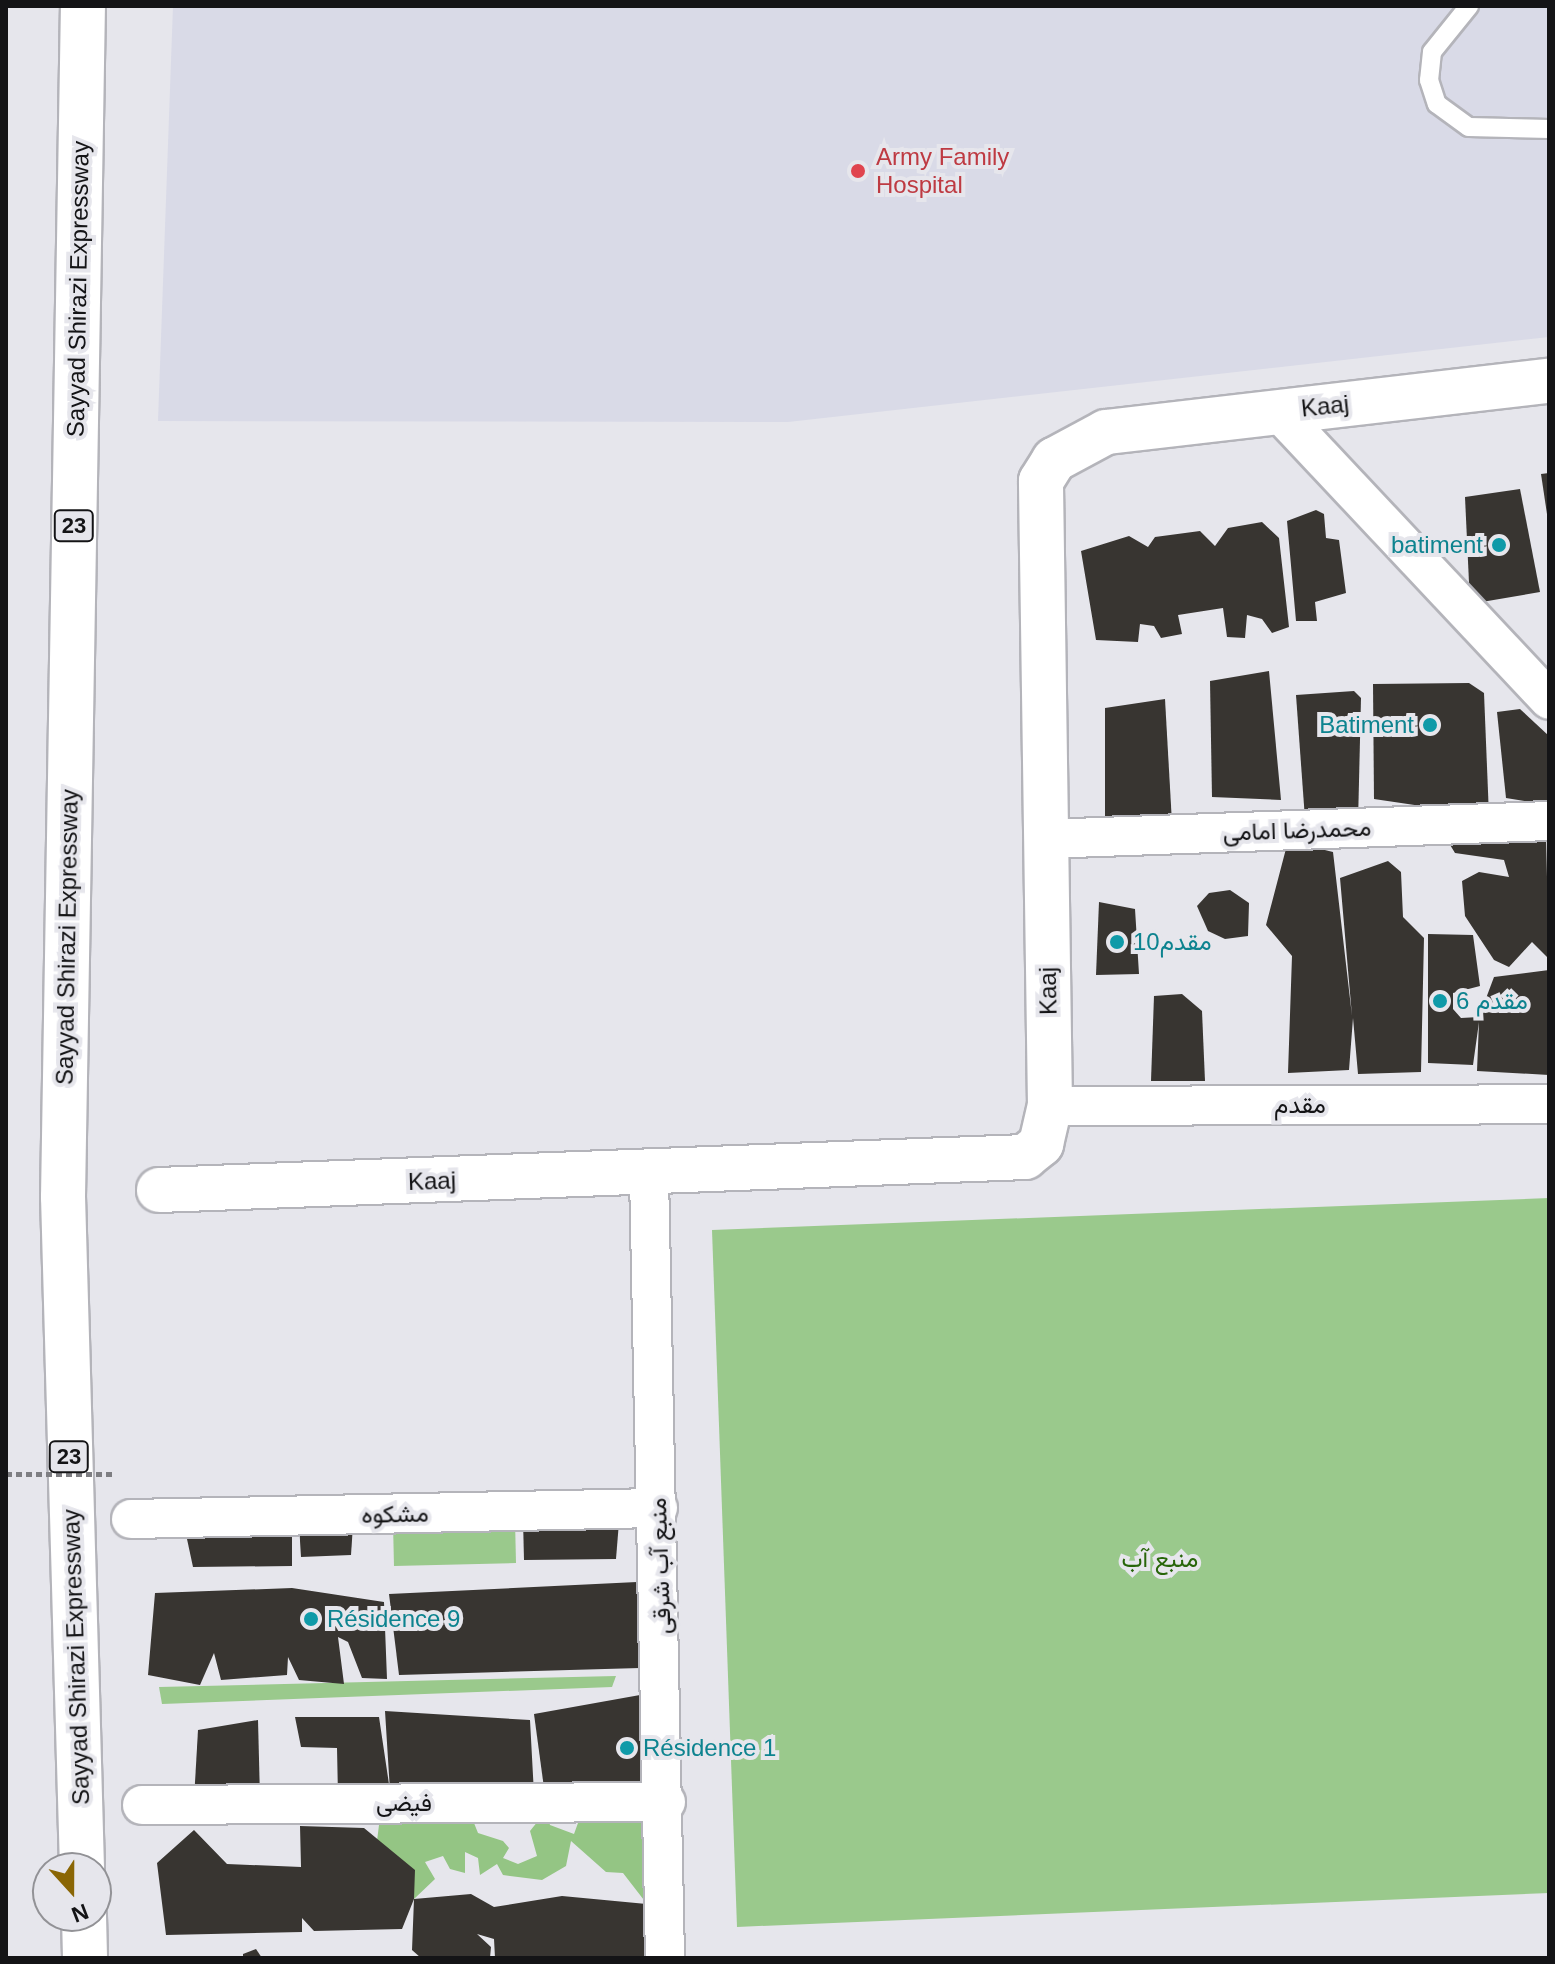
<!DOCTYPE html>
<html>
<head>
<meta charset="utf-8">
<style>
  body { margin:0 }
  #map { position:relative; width:1555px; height:1964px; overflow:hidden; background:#e6e6ec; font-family:Helvetica,Vazirmatn,sans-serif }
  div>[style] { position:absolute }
  .built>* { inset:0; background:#d9dae7 }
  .green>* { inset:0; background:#9ac98c }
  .forest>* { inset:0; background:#94c584 }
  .building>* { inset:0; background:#383531 }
  .roads { filter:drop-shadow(2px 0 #b4b4ba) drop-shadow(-2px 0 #b4b4ba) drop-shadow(0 2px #b4b4ba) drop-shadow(0 -2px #b4b4ba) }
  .service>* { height:18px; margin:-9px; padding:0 9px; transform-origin:9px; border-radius:9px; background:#fff }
  .minor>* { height:38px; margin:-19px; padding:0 19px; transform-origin:19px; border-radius:19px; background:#fff }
  .secondary>* { height:44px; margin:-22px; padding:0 22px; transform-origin:22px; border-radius:22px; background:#fff }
  .trunk>* { height:44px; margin:-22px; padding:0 22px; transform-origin:22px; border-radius:22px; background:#fff }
  .path-bridge>* { height:5px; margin-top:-2.5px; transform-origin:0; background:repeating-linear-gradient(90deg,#7e7e82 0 6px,transparent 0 10px) }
  .dots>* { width:22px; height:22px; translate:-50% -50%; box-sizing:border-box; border:4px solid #e6e6ec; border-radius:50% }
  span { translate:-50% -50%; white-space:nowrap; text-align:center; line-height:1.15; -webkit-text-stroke:8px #e6e6ec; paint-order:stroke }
  .shield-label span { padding:2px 6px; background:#e6e6ec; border:2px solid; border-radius:6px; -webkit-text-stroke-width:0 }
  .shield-label { font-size:22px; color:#141416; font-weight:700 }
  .health-label { font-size:24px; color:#be3a42 }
  .left { translate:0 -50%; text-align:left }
  .street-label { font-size:24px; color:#141416 }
  .culture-label { font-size:24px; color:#0d838f }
  .right { translate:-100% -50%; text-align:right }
  .park-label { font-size:24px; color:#276509 }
  .frame { position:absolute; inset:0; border:8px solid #141416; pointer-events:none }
  .north { position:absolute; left:32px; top:1852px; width:80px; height:80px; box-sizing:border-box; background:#e6e6ec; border:2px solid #929296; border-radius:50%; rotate:159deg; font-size:22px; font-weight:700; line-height:32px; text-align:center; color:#141416 }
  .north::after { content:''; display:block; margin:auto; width:28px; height:36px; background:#8a6605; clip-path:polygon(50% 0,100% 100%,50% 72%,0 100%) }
</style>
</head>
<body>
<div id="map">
  <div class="built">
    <div style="clip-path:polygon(173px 6px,1549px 6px,1549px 337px,788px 422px,158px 421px)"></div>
  </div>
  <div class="green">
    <div style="clip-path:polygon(1549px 1198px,1549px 1893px,737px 1927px,712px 1230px)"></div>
    <div style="clip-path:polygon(515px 1520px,516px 1563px,394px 1566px,393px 1523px)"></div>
    <div style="clip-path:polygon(616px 1676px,612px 1687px,162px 1704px,159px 1687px)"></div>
  </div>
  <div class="forest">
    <div style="clip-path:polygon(661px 1807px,647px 1904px,623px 1873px,606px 1872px,571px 1841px,566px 1866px,542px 1880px,503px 1875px,497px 1864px,480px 1875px,478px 1858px,465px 1852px,465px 1873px,450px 1869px,443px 1856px,425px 1862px,435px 1879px,414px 1899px,414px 1870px,376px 1849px,381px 1809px,468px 1808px,478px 1833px,503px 1841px,509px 1848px,503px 1858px,518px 1864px,537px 1856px,530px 1831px,546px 1811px,550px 1825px,574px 1834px,578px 1823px,615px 1823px)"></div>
  </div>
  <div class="building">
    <div style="clip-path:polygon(1549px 473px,1549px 514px,1547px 514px,1541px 474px)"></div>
    <div style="clip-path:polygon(1520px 489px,1540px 592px,1470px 604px,1465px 497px)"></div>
    <div style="clip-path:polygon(1316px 510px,1324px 514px,1326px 538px,1339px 540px,1346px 593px,1315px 602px,1317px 621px,1296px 621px,1287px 521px)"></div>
    <div style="clip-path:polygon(1262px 522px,1279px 538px,1289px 627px,1272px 633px,1262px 619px,1247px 615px,1245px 638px,1227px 637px,1223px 608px,1178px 615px,1182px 634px,1161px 638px,1154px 626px,1140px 624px,1138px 642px,1096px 640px,1081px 551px,1129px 536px,1148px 547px,1155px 537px,1200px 531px,1215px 546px,1228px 528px)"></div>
    <div style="clip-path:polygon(1269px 671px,1281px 800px,1212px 797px,1210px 681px)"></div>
    <div style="clip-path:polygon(1469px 683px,1484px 693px,1489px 816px,1374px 799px,1373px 684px)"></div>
    <div style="clip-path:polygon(1354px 691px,1361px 698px,1358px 823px,1305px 819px,1296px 695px)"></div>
    <div style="clip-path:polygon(1165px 699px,1172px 823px,1105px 822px,1105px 708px)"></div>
    <div style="clip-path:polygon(1520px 709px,1549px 736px,1549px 805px,1506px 798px,1497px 712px)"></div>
    <div style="clip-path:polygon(1441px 830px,1546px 836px,1549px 959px,1532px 942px,1509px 967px,1494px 960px,1465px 916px,1462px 881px,1479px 872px,1509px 877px,1504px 860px,1455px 853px)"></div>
    <div style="clip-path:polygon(1288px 841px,1333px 852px,1352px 1016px,1340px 878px,1388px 861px,1401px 872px,1403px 917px,1424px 938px,1421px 1072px,1358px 1074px,1353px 1018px,1349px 1070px,1288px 1073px,1292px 956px,1266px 925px)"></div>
    <div style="clip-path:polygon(1230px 890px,1249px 903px,1248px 936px,1225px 939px,1208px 931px,1197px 906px,1209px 893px)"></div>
    <div style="clip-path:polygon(1099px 902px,1135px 909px,1139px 974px,1096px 975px)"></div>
    <div style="clip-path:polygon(1428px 934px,1473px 935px,1480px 986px,1453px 993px,1453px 1009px,1461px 1018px,1479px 1017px,1494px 977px,1549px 970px,1549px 1075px,1477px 1071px,1479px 1022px,1473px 1065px,1428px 1063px)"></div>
    <div style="clip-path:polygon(1182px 994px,1202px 1011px,1205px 1081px,1151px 1081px,1154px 996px)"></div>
    <div style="clip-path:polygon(523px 1519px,619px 1522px,616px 1559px,524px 1560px)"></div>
    <div style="clip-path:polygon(292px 1523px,292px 1566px,193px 1567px,184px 1525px)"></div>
    <div style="clip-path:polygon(299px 1524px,353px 1525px,351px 1555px,301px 1557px)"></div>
    <div style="clip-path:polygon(637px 1582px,640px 1668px,399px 1675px,389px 1594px)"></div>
    <div style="clip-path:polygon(292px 1588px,384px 1602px,387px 1679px,362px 1678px,348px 1642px,338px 1637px,344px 1684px,299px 1680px,288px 1657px,287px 1675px,221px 1680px,214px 1653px,200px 1685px,148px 1675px,155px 1593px)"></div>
    <div style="clip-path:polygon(640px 1695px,643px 1790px,544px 1788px,534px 1714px)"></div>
    <div style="clip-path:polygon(385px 1711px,530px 1720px,534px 1794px,338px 1796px,337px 1748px,301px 1747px,295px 1717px,379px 1717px,390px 1791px)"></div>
    <div style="clip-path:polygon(258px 1720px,260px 1798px,194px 1800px,198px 1730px)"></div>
    <div style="clip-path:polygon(300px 1826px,364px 1828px,415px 1870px,414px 1899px,402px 1929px,314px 1931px,302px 1918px,302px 1932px,166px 1935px,157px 1863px,194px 1830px,227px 1864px,301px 1867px)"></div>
    <div style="clip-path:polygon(471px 1894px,494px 1907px,562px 1896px,657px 1905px,657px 1958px,495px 1958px,494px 1939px,477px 1934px,491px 1947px,490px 1958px,421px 1958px,412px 1950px,414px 1899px)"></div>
    <div style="clip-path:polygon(256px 1949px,262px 1958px,243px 1958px,243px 1954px)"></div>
  </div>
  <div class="roads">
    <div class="service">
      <div style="left:1469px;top:6px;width:59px;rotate:128.8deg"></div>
      <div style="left:1432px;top:52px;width:28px;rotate:96deg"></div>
      <div style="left:1429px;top:80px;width:25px;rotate:72deg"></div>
      <div style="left:1437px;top:104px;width:39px;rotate:36deg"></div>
      <div style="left:1469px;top:127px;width:80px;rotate:1.4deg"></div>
    </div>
    <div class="minor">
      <div style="left:1278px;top:411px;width:396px;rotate:46.8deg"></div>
      <div style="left:1044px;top:839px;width:505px;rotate:-2.04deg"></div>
      <div style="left:1050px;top:1106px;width:499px;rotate:-0.2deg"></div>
      <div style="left:649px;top:1175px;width:783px;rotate:88.83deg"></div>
      <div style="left:131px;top:1519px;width:527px;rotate:-1.2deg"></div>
      <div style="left:142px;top:1805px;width:524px;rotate:-0.33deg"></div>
    </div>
    <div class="secondary">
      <div style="left:159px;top:1190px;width:867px;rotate:-2.18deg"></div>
      <div style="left:1025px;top:1157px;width:21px;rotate:-39deg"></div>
      <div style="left:1041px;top:1144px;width:39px;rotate:-77deg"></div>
      <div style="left:1050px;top:1106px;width:625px;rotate:-90.83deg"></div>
      <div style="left:1041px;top:481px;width:25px;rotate:-58deg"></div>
      <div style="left:1054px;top:460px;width:59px;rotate:-28.3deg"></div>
      <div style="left:1106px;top:432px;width:446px;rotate:-6.6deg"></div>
    </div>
    <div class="trunk">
      <div style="left:82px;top:1868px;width:671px;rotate:-91.62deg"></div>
      <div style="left:63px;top:1197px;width:1191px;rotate:-89.04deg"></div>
      <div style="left:84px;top:1916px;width:42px;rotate:88.6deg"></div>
    </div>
  </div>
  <div class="path-bridge">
    <div style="left:6px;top:1474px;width:110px"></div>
  </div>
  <div class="dots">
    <div style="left:858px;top:171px;background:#e0444e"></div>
    <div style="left:1499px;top:545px;background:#0f9aa8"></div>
    <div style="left:1430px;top:725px;background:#0f9aa8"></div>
    <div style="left:1117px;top:942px;background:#0f9aa8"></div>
    <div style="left:1440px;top:1001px;background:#0f9aa8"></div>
    <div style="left:311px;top:1619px;background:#0f9aa8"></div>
    <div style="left:627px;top:1748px;background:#0f9aa8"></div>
  </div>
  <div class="shield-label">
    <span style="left:74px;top:526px">23</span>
    <span style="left:69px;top:1457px">23</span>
  </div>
  <div class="health-label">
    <span class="left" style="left:876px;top:171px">Army Family<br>Hospital</span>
  </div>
  <div class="street-label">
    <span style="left:78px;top:289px;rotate:-89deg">Sayyad Shirazi Expressway</span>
    <span style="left:1325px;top:406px;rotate:-6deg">Kaaj</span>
    <span style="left:1297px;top:830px;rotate:-2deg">محمدرضا امامی</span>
    <span style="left:67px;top:937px;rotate:-89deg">Sayyad Shirazi Expressway</span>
    <span style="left:1048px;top:991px;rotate:-91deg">Kaaj</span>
    <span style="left:1300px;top:1105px">مقدم</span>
    <span style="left:432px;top:1181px;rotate:-2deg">Kaaj</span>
    <span style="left:395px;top:1514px;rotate:-1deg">مشکوه</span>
    <span style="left:660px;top:1566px;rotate:-92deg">منبع آب شرقی</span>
    <span style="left:76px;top:1657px;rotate:-92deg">Sayyad Shirazi Expressway</span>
    <span style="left:404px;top:1803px">فیضی</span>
  </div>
  <div class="culture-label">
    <span class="right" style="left:1483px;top:545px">batiment</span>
    <span class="right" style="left:1414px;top:725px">Batiment</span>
    <span class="left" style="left:1133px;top:942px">10مقدم</span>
    <span class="left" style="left:1456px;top:1001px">6 مقدم</span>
    <span class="left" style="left:327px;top:1619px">Résidence 9</span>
    <span class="left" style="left:643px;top:1748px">Résidence 1</span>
  </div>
  <div class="park-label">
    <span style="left:1160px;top:1559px">منبع آب</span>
  </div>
  <div class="frame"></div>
  <div class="north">N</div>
</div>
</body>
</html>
